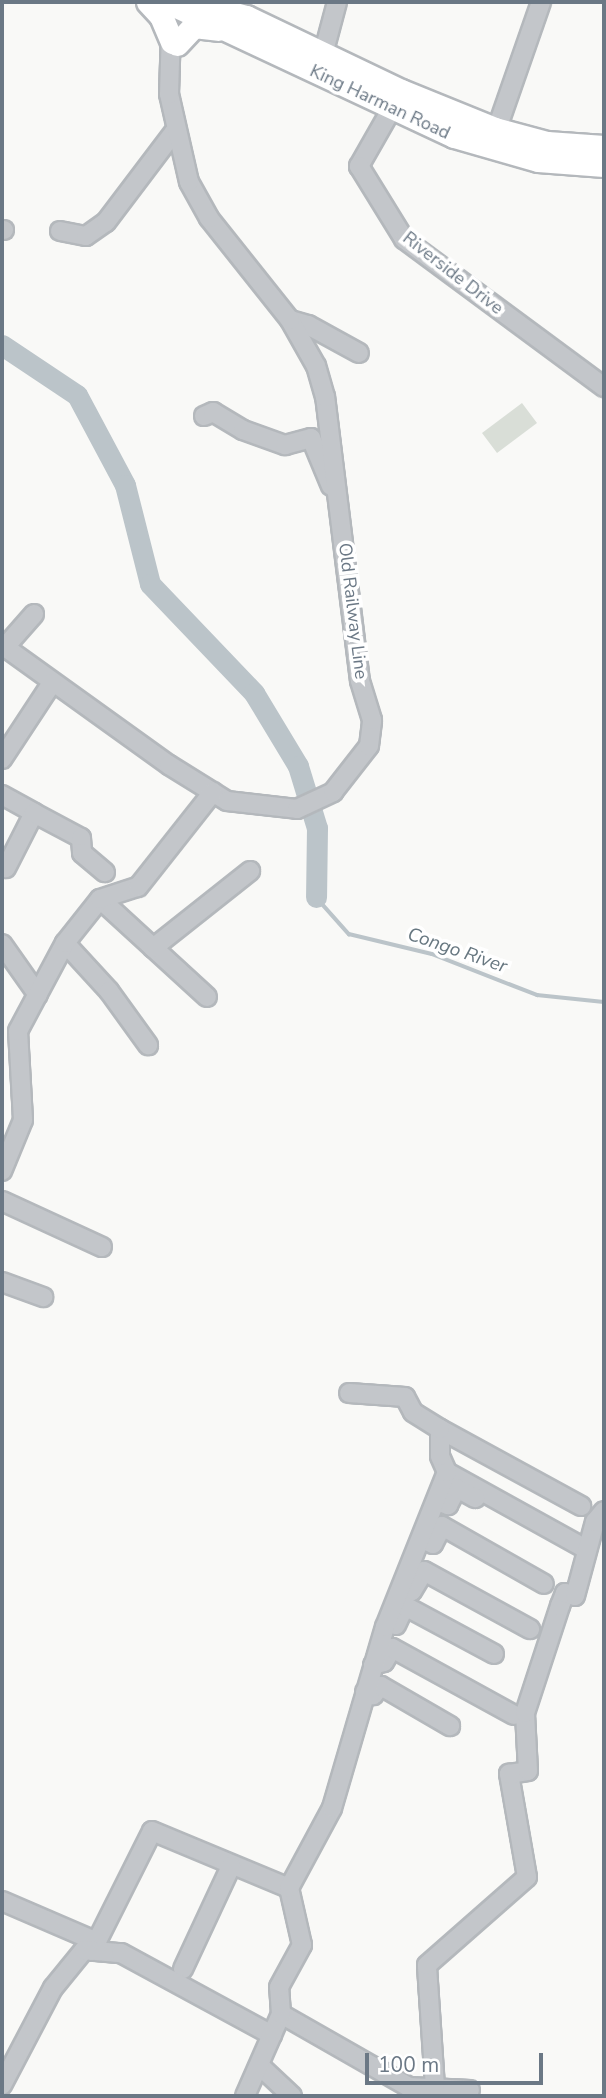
<!DOCTYPE html>
<html>
<head>
<meta charset="utf-8">
<style>
  body { margin:0 }
  #map { position:relative; width:606px; height:2098px; overflow:hidden; background:#f9f9f7; font-family:"Nunito Sans",sans-serif }
  div>[style] { position:absolute }
  .green>* { inset:0; background:#d9ded7 }
  .stream>* { height:3.5px; margin:-1.75px; padding:0 1.75px; transform-origin:1.75px; border-radius:1.75px; background:#bbc4c9 }
  .river>* { height:21px; margin:-10.5px; padding:0 10.5px; transform-origin:10.5px; border-radius:10.5px; background:#bbc4c9 }
  .roads { filter:drop-shadow(2px 0 #b4b8bc) drop-shadow(-2px 0 #b4b8bc) drop-shadow(0 2px #b4b8bc) drop-shadow(0 -2px #b4b8bc) }
  .minor>* { height:18px; margin:-9px; padding:0 9px; transform-origin:9px; border-radius:9px; background:#c3c6ca }
  .major>* { height:23px; margin:-11.5px; padding:0 11.5px; transform-origin:11.5px; border-radius:11.5px; background:#fff }
  span { translate:-50% -50%; white-space:nowrap; text-align:center; line-height:1.15; -webkit-text-stroke:7px #fff; paint-order:stroke }
  .street-label { font-size:18px; color:#6b7885 }
  .water-label { font-size:19px; color:#677780; font-style:italic }
  .frame { position:absolute; inset:0; border:4px solid #6b7885; pointer-events:none }
  .scale { position:absolute; left:365px; top:2053px; width:178px; height:32px; box-sizing:border-box; border:4px solid #6b7885; border-top:0; padding-left:9px; font-size:21px; line-height:24px; white-space:nowrap; color:#6b7885; -webkit-text-stroke:5px #fff; paint-order:stroke }
</style>
</head>
<body>
<div id="map">
  <div class="green">
    <div style="clip-path:polygon(522px 403px,537px 423px,497px 453px,482px 433px)"></div>
  </div>
  <div class="stream">
    <div style="left:316px;top:897px;width:50px;rotate:48.3deg"></div>
    <div style="left:349px;top:934px;width:85px;rotate:13.5deg"></div>
    <div style="left:432px;top:954px;width:113px;rotate:21.3deg"></div>
    <div style="left:537px;top:995px;width:67px;rotate:6deg"></div>
  </div>
  <div class="river">
    <div style="left:2px;top:345px;width:90px;rotate:33.7deg"></div>
    <div style="left:77px;top:395px;width:102px;rotate:61.9deg"></div>
    <div style="left:125px;top:485px;width:102px;rotate:75.8deg"></div>
    <div style="left:150px;top:584px;width:151px;rotate:46.3deg"></div>
    <div style="left:254px;top:693px;width:85px;rotate:58.9deg"></div>
    <div style="left:298px;top:766px;width:65px;rotate:73deg"></div>
    <div style="left:317px;top:828px;width:69px;rotate:90.8deg"></div>
  </div>
  <div class="roads">
    <div class="minor">
      <div style="left:320px;top:66px;width:66px;rotate:-75.1deg"></div>
      <div style="left:399px;top:96px;width:81px;rotate:119.7deg"></div>
      <div style="left:359px;top:166px;width:86px;rotate:58.3deg"></div>
      <div style="left:404px;top:239px;width:249px;rotate:36.5deg"></div>
      <div style="left:493px;top:140px;width:146px;rotate:-70.8deg"></div>
      <div style="left:2px;top:230px;width:2px"></div>
      <div style="left:60px;top:231px;width:26px;rotate:11deg"></div>
      <div style="left:86px;top:236px;width:24px;rotate:-35deg"></div>
      <div style="left:106px;top:222px;width:113px;rotate:-52.9deg"></div>
      <div style="left:290px;top:320px;width:19px;rotate:16deg"></div>
      <div style="left:308px;top:325px;width:58px;rotate:28.8deg"></div>
      <div style="left:204px;top:416px;width:10px;rotate:-24deg"></div>
      <div style="left:213px;top:412px;width:35px;rotate:31deg"></div>
      <div style="left:243px;top:430px;width:45px;rotate:19.7deg"></div>
      <div style="left:285px;top:445px;width:27px;rotate:-15deg"></div>
      <div style="left:311px;top:438px;width:52px;rotate:67.4deg"></div>
      <div style="left:2px;top:645px;width:206px;rotate:35.7deg"></div>
      <div style="left:169px;top:765px;width:68px;rotate:31.8deg"></div>
      <div style="left:227px;top:801px;width:70px;rotate:6.5deg"></div>
      <div style="left:297px;top:809px;width:40px;rotate:-25deg"></div>
      <div style="left:333px;top:792px;width:58px;rotate:-52deg"></div>
      <div style="left:369px;top:746px;width:26px;rotate:-83deg"></div>
      <div style="left:372px;top:720px;width:41px;rotate:-107.1deg"></div>
      <div style="left:360px;top:681px;width:286px;rotate:-97deg"></div>
      <div style="left:325px;top:397px;width:32px;rotate:-106deg"></div>
      <div style="left:316px;top:366px;width:53px;rotate:-119.5deg"></div>
      <div style="left:290px;top:320px;width:130px;rotate:-128.5deg"></div>
      <div style="left:209px;top:218px;width:41px;rotate:-119.1deg"></div>
      <div style="left:189px;top:182px;width:90px;rotate:-102.8deg"></div>
      <div style="left:169px;top:94px;width:62px;rotate:-88.2deg"></div>
      <div style="left:5px;top:647px;width:44px;rotate:-48.7deg"></div>
      <div style="left:2px;top:759px;width:91px;rotate:-56.7deg"></div>
      <div style="left:2px;top:795px;width:37px;rotate:29deg"></div>
      <div style="left:34px;top:813px;width:62px;rotate:117deg"></div>
      <div style="left:34px;top:813px;width:53px;rotate:28deg"></div>
      <div style="left:81px;top:838px;width:15px;rotate:86deg"></div>
      <div style="left:82px;top:853px;width:30px;rotate:40deg"></div>
      <div style="left:100px;top:899px;width:145px;rotate:42.5deg"></div>
      <div style="left:65px;top:943px;width:65px;rotate:47.5deg"></div>
      <div style="left:109px;top:991px;width:67px;rotate:54.2deg"></div>
      <div style="left:2px;top:944px;width:62px;rotate:54.8deg"></div>
      <div style="left:153px;top:948px;width:124px;rotate:-38.4deg"></div>
      <div style="left:2px;top:1171px;width:55px;rotate:-67.6deg"></div>
      <div style="left:23px;top:1120px;width:89px;rotate:-93.2deg"></div>
      <div style="left:18px;top:1031px;width:100px;rotate:-61.9deg"></div>
      <div style="left:65px;top:943px;width:56px;rotate:-51.5deg"></div>
      <div style="left:100px;top:899px;width:40px;rotate:-18deg"></div>
      <div style="left:138px;top:887px;width:121px;rotate:-51.7deg"></div>
      <div style="left:2px;top:1201px;width:110px;rotate:24.7deg"></div>
      <div style="left:2px;top:1282px;width:44px;rotate:20.1deg"></div>
      <div style="left:440px;top:1429px;width:161px;rotate:28.6deg"></div>
      <div style="left:447px;top:1472px;width:159px;rotate:29deg"></div>
      <div style="left:437px;top:1501px;width:12px;rotate:20deg"></div>
      <div style="left:448px;top:1505px;width:19px;rotate:-62deg"></div>
      <div style="left:457px;top:1488px;width:21px;rotate:29deg"></div>
      <div style="left:422px;top:1539px;width:12px;rotate:24deg"></div>
      <div style="left:433px;top:1544px;width:20px;rotate:-63deg"></div>
      <div style="left:442px;top:1526px;width:117px;rotate:29.6deg"></div>
      <div style="left:403px;top:1589px;width:9px;rotate:13deg"></div>
      <div style="left:412px;top:1591px;width:23px;rotate:-59deg"></div>
      <div style="left:424px;top:1571px;width:121px;rotate:28.7deg"></div>
      <div style="left:396px;top:1625px;width:21px;rotate:-65deg"></div>
      <div style="left:405px;top:1606px;width:101px;rotate:28.3deg"></div>
      <div style="left:373px;top:1665px;width:11px;rotate:-15deg"></div>
      <div style="left:384px;top:1662px;width:16px;rotate:-60deg"></div>
      <div style="left:392px;top:1648px;width:139px;rotate:28.8deg"></div>
      <div style="left:365px;top:1692px;width:9px;rotate:21deg"></div>
      <div style="left:373px;top:1695px;width:12px;rotate:-48deg"></div>
      <div style="left:381px;top:1686px;width:80px;rotate:30.1deg"></div>
      <div style="left:2px;top:1901px;width:103px;rotate:23.3deg"></div>
      <div style="left:92px;top:1951px;width:134px;rotate:-63.4deg"></div>
      <div style="left:152px;top:1831px;width:148px;rotate:22.6deg"></div>
      <div style="left:183px;top:1969px;width:114px;rotate:-65deg"></div>
      <div style="left:281px;top:2014px;width:147px;rotate:29.7deg"></div>
      <div style="left:409px;top:2087px;width:61px;rotate:2.8deg"></div>
      <div style="left:260px;top:2066px;width:44px;rotate:43.2deg"></div>
      <div style="left:2px;top:2085px;width:110px;rotate:-62.3deg"></div>
      <div style="left:53px;top:1988px;width:49px;rotate:-50.8deg"></div>
      <div style="left:84px;top:1950px;width:37px;rotate:5deg"></div>
      <div style="left:121px;top:1953px;width:172px;rotate:28.5deg"></div>
      <div style="left:435px;top:2087px;width:122px;rotate:-93.8deg"></div>
      <div style="left:427px;top:1965px;width:133px;rotate:-41.3deg"></div>
      <div style="left:527px;top:1877px;width:105px;rotate:-99.9deg"></div>
      <div style="left:509px;top:1774px;width:19px;rotate:-9deg"></div>
      <div style="left:528px;top:1771px;width:58px;rotate:-93deg"></div>
      <div style="left:525px;top:1713px;width:113px;rotate:-71.9deg"></div>
      <div style="left:560px;top:1606px;width:14px;rotate:-69deg"></div>
      <div style="left:565px;top:1593px;width:10px;rotate:17deg"></div>
      <div style="left:575px;top:1596px;width:77px;rotate:-74.9deg"></div>
      <div style="left:595px;top:1522px;width:14px;rotate:-51deg"></div>
      <div style="left:245px;top:2096px;width:90px;rotate:-66.3deg"></div>
      <div style="left:281px;top:2014px;width:27px;rotate:-94deg"></div>
      <div style="left:279px;top:1987px;width:48px;rotate:-61.3deg"></div>
      <div style="left:302px;top:1945px;width:58px;rotate:-102.8deg"></div>
      <div style="left:289px;top:1888px;width:91px;rotate:-61.7deg"></div>
      <div style="left:332px;top:1808px;width:189px;rotate:-73.7deg"></div>
      <div style="left:385px;top:1627px;width:167px;rotate:-68.2deg"></div>
      <div style="left:447px;top:1472px;width:17px;rotate:-114deg"></div>
      <div style="left:440px;top:1456px;width:27px;rotate:-90deg"></div>
      <div style="left:440px;top:1429px;width:32px;rotate:-148deg"></div>
      <div style="left:413px;top:1412px;width:17px;rotate:-118deg"></div>
      <div style="left:405px;top:1397px;width:56px;rotate:-175.9deg"></div>
    </div>
    <div class="major">
      <div style="left:148px;top:2px;width:19px;rotate:47deg"></div>
      <div style="left:161px;top:16px;width:28px;rotate:67deg"></div>
      <div style="left:168px;top:2px;width:316px;rotate:25.1deg"></div>
      <div style="left:454px;top:136px;width:87px;rotate:15.9deg"></div>
      <div style="left:538px;top:160px;width:66px;rotate:4.3deg"></div>
      <div style="left:198px;top:4px;width:50px;rotate:15.2deg"></div>
      <div style="left:246px;top:17px;width:172px;rotate:25.5deg"></div>
      <div style="left:401px;top:91px;width:101px;rotate:22deg"></div>
      <div style="left:495px;top:129px;width:54px;rotate:15.1deg"></div>
      <div style="left:547px;top:143px;width:57px;rotate:4deg"></div>
      <div style="left:177px;top:44px;width:25px;rotate:-47deg"></div>
      <div style="left:194px;top:26px;width:24px;rotate:7deg"></div>
    </div>
  </div>
  <div class="street-label">
    <span style="left:380px;top:102px;rotate:25deg">King Harman Road</span>
    <span style="left:453px;top:273px;rotate:38deg">Riverside Drive</span>
    <span style="left:353px;top:611px;rotate:83deg">Old Railway Line</span>
  </div>
  <div class="water-label">
    <span style="left:457px;top:951px;rotate:19deg">Congo River</span>
  </div>
  <div class="frame"></div>
  <div class="scale">100 m</div>
</div>
</body>
</html>
